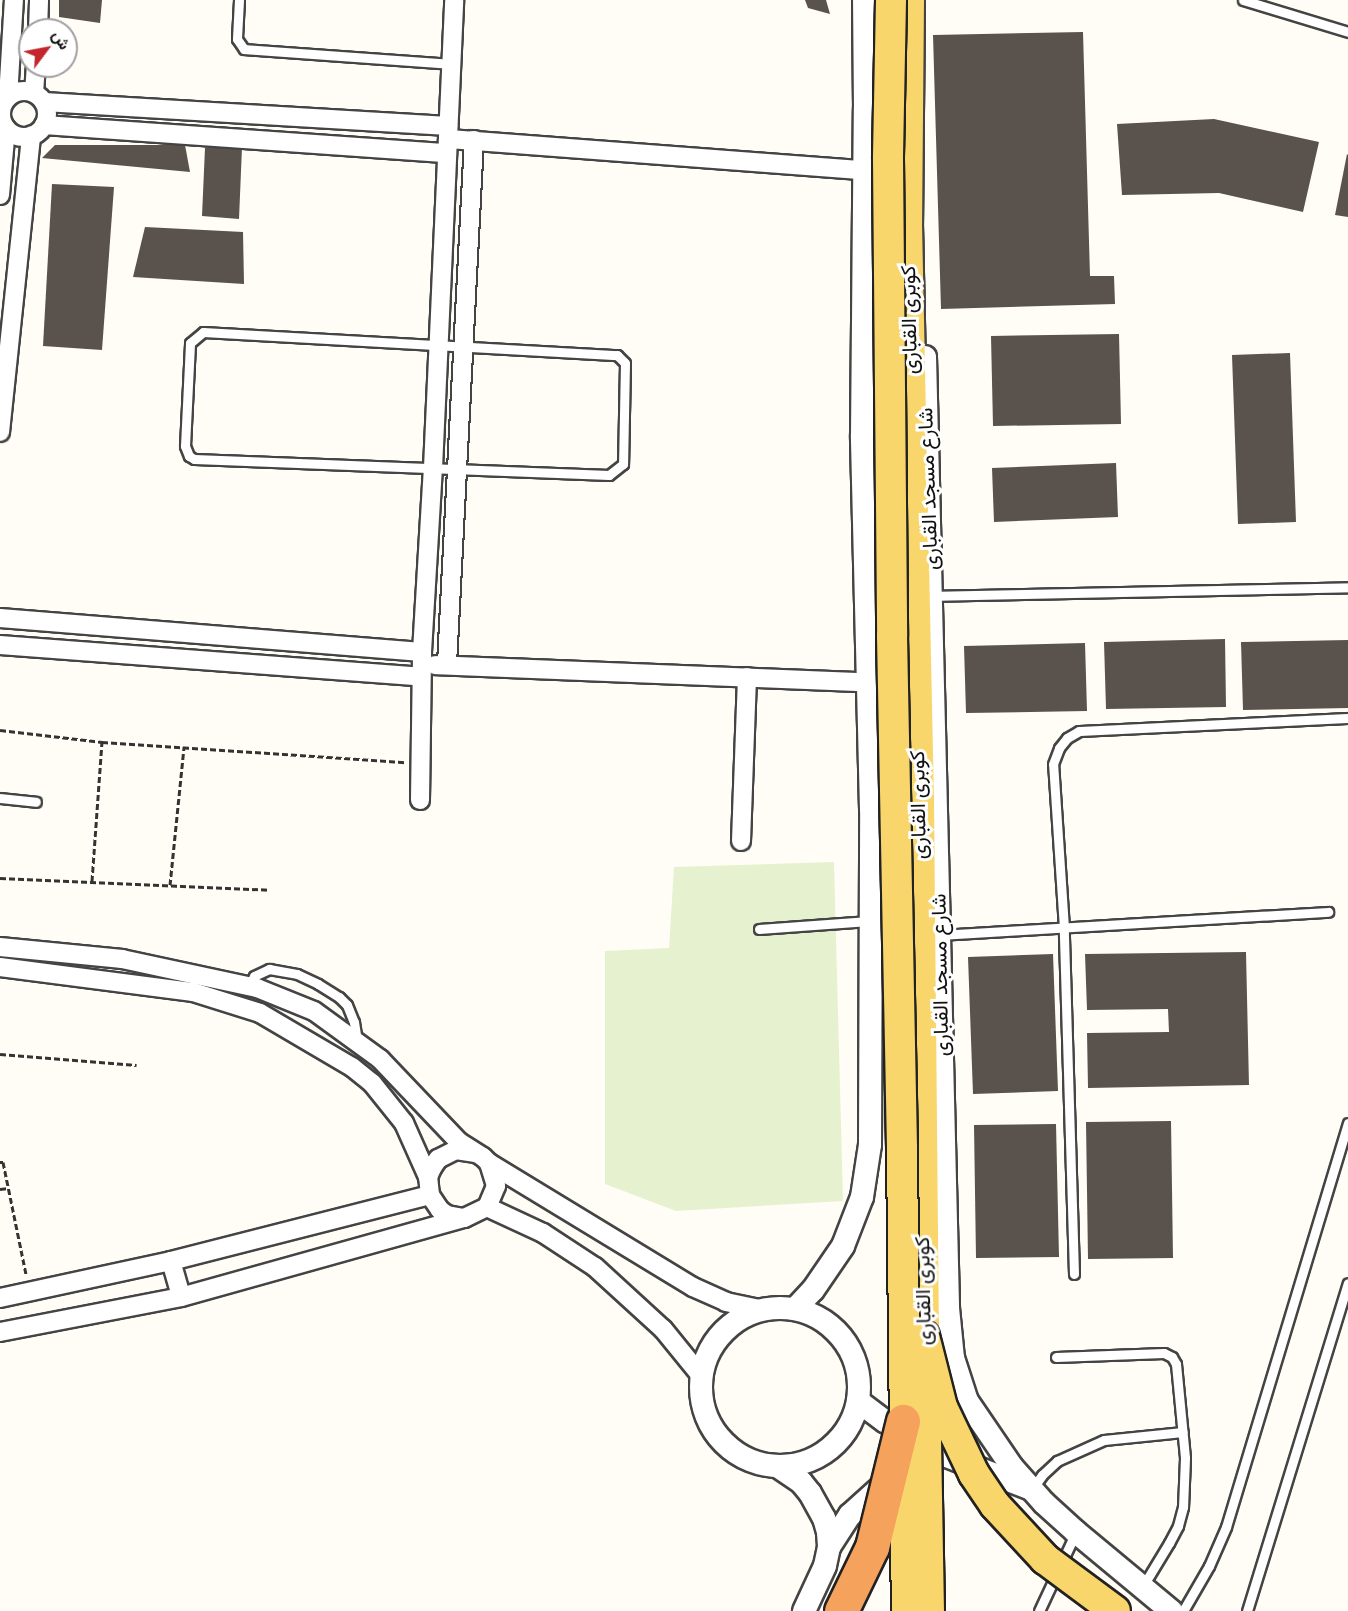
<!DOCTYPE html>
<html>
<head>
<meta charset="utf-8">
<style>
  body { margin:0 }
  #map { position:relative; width:1348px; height:1611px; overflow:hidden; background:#fffdf5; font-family:Merriweather,Vazirmatn,serif }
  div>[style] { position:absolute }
  .pitch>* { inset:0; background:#e6f2cf }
  .building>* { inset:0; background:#5a524d }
  .path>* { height:3px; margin-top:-1.5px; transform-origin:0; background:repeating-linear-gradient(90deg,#333 0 6px,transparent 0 9px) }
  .roads { filter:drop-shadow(2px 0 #444) drop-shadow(-2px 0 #444) drop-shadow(0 2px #444) drop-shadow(0 -2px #444) }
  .service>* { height:9px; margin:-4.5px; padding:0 4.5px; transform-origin:4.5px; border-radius:4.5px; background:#fff }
  .minor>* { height:18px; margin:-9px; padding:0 9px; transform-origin:9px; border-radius:9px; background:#fff }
  .minor>.ring { margin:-9px; padding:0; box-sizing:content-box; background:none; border:18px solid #fff; border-radius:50% }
  .tertiary>* { height:22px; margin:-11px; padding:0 11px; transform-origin:11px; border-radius:11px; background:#fff }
  .tertiary>.ring { margin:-11px; padding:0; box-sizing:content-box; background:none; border:22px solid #fff; border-radius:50% }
  .primary>* { height:30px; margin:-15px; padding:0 15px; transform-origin:15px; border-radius:15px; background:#f9d66b }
  .bridges { filter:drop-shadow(2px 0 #222) drop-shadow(-2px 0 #222) drop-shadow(0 2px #222) drop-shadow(0 -2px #222) }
  .primary-bridge>* { height:30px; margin:-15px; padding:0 15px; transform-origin:15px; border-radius:15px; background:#f9d66b }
  .motorway-bridge>* { height:33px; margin:-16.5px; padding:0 16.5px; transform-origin:16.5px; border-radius:16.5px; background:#f5a25d }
  span { translate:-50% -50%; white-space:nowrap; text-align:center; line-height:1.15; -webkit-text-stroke:6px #fff; paint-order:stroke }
  .street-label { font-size:21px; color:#111 }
  .north { position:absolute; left:18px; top:18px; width:60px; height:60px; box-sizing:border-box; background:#fff; border:2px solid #a0a0a0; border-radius:50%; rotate:58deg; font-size:16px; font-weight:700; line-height:24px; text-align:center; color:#111 }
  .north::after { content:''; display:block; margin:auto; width:21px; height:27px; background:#c4262e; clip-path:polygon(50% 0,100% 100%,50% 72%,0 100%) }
</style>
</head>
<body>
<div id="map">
  <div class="pitch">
    <div style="clip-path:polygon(834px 862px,843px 1201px,676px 1211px,605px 1184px,605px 951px,669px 948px,674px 867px)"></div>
  </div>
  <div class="building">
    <div style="clip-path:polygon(59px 0,102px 0,100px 23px,59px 17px)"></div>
    <div style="clip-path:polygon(805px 0,826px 0,830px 14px,808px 8px)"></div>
    <div style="clip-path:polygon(1083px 32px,1090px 276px,1114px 276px,1115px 304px,941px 309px,933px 35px)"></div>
    <div style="clip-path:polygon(1214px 119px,1319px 142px,1303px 212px,1219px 193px,1122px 195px,1117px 124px)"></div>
    <div style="clip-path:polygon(55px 145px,185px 145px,190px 172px,42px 158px)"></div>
    <div style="clip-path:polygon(242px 147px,239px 219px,202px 216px,205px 148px)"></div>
    <div style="clip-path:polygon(1347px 154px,1348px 155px,1348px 217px,1335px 215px)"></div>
    <div style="clip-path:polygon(52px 184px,114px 187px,102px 350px,43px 346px)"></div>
    <div style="clip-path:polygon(145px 227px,243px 232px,244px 284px,133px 277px)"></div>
    <div style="clip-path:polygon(1119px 334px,1121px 424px,993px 426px,991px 336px)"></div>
    <div style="clip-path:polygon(1290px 353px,1296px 522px,1238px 524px,1232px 355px)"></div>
    <div style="clip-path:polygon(1116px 463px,1118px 517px,994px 522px,992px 468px)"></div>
    <div style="clip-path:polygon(1225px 639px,1226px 707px,1106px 709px,1104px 642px)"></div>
    <div style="clip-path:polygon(1348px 640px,1348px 708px,1243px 710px,1241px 642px)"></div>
    <div style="clip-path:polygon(1085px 643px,1087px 711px,966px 713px,964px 646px)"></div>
    <div style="clip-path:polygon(1246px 952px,1249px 1085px,1088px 1088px,1087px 1033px,1169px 1032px,1168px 1009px,1087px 1010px,1085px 954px)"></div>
    <div style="clip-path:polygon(1053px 954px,1058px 1091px,973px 1094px,968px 957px)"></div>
    <div style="clip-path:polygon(1171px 1121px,1173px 1258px,1088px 1259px,1086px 1122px)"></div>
    <div style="clip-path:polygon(1056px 1124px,1059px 1257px,976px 1258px,974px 1125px)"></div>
  </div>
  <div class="path">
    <div style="left:0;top:730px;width:103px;rotate:6.7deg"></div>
    <div style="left:102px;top:742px;width:304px;rotate:3.8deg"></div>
    <div style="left:0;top:878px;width:270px;rotate:2.5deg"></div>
    <div style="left:92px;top:881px;width:139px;rotate:-85.9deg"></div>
    <div style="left:170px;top:885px;width:139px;rotate:-84.2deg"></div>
    <div style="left:0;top:1054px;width:137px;rotate:4.6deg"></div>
    <div style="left:0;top:1162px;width:3px"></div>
    <div style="left:3px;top:1162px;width:114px;rotate:78.4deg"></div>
    <div style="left:0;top:1189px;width:9px;rotate:-6deg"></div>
  </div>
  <div class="roads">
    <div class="service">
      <div style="left:239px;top:0;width:39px;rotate:93deg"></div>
      <div style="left:237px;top:39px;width:12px;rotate:55deg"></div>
      <div style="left:244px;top:49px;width:208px;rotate:4.1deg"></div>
      <div style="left:1243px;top:0;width:110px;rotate:16.9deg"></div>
      <div style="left:203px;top:332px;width:415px;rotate:3.2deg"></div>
      <div style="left:617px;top:355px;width:11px;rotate:45deg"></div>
      <div style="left:625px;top:363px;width:101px;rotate:91.1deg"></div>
      <div style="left:623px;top:464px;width:18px;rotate:142deg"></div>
      <div style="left:609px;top:475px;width:415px;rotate:-177.8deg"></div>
      <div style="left:194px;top:459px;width:6px;rotate:-149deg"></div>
      <div style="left:189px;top:456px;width:11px;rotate:-112deg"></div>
      <div style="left:185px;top:446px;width:103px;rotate:-87.2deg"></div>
      <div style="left:190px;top:343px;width:17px;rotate:-40deg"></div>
      <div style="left:931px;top:596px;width:417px;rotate:-1.2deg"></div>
      <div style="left:0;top:798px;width:36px;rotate:6deg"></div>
      <div style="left:759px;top:929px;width:110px;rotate:-4.2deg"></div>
      <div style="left:939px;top:935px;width:390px;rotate:-3.4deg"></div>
      <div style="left:249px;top:986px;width:11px;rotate:-63deg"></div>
      <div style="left:254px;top:976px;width:17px;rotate:-25deg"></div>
      <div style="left:269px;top:969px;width:28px;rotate:10deg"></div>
      <div style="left:297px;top:974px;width:23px;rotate:25deg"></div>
      <div style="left:318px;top:984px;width:25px;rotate:32deg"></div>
      <div style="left:339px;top:997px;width:11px;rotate:45deg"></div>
      <div style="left:347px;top:1005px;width:18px;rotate:68deg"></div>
      <div style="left:354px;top:1022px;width:19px;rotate:81deg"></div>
      <div style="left:1074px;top:1274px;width:346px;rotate:-91.7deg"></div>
      <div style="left:1064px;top:928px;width:164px;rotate:-93.8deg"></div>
      <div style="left:1053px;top:764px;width:17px;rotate:-69deg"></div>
      <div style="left:1059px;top:748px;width:13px;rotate:-51deg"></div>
      <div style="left:1067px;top:738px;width:14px;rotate:-30deg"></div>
      <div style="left:1079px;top:731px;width:269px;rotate:-2.8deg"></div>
      <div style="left:1056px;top:1357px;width:108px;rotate:-2.1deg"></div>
      <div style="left:1164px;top:1353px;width:9px;rotate:27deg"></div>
      <div style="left:1172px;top:1357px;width:8px;rotate:60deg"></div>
      <div style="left:1176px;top:1364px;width:94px;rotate:84.5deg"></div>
      <div style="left:1185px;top:1458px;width:49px;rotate:92.3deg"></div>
      <div style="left:1183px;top:1507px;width:20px;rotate:105deg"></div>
      <div style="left:1178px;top:1526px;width:19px;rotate:118deg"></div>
      <div style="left:1169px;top:1543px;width:50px;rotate:121.2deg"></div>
      <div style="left:1032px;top:1489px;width:17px;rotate:-54deg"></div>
      <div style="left:1042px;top:1475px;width:21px;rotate:-43deg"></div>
      <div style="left:1057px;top:1461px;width:51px;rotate:-24.1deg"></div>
      <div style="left:1104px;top:1440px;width:79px;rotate:-5.8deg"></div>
      <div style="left:1039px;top:1611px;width:87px;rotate:-64.9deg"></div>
      <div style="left:1183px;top:1611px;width:52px;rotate:-60deg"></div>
      <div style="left:1209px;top:1566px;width:43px;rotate:-66.4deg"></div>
      <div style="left:1226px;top:1527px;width:422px;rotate:-73.2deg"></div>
      <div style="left:1247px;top:1611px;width:343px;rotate:-72.9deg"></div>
    </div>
    <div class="minor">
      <div style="left:38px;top:30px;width:30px;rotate:-88deg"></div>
      <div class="ring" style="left:1px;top:91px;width:28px;height:28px"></div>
      <div style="left:34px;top:93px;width:27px;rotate:-86deg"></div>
      <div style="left:8px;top:97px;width:97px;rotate:-86.5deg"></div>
      <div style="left:44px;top:102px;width:405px;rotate:3.4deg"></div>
      <div style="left:44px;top:125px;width:404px;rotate:4deg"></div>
      <div style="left:448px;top:139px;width:417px;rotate:4.3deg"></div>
      <div style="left:0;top:195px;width:67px;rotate:-84.9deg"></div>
      <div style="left:0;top:432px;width:298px;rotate:-84deg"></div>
      <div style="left:0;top:618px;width:423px;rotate:4.6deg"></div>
      <div style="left:0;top:645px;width:422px;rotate:4.3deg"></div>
      <div style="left:447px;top:664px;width:525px;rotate:-87.05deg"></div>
      <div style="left:435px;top:665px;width:432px;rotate:2.3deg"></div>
      <div style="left:420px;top:800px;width:148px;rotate:-89.2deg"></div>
      <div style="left:422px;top:652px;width:184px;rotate:-86.6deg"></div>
      <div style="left:433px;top:468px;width:468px;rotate:-87.4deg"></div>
      <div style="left:741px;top:841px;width:164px;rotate:-87.9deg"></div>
      <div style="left:0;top:947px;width:123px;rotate:5.6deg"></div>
      <div style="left:122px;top:959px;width:138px;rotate:12.1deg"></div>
      <div style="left:257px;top:988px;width:61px;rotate:22deg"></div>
      <div style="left:314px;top:1011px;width:82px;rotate:36deg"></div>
      <div style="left:380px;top:1059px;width:115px;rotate:46.4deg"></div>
      <div style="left:459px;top:1142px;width:28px;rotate:32deg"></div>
      <div style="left:483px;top:1157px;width:8px;rotate:45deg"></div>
      <div style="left:489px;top:1163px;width:24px;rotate:73deg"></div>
      <div style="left:496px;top:1186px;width:23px;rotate:113deg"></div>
      <div style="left:487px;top:1207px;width:25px;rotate:154deg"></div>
      <div style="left:464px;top:1218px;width:17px;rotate:-170deg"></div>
      <div style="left:447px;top:1215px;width:9px;rotate:-144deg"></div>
      <div style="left:440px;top:1210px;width:18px;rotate:-124deg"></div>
      <div style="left:430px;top:1195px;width:18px;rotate:-96deg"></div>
      <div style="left:428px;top:1177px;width:10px;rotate:-66deg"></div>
      <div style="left:432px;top:1168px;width:11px;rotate:-56deg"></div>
      <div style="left:438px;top:1159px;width:20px;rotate:-27deg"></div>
      <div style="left:456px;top:1150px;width:20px;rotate:9deg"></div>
      <div style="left:0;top:967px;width:195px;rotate:7.4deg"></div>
      <div style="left:193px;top:992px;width:70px;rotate:17.4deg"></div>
      <div style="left:260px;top:1013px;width:107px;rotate:30.4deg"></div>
      <div style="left:352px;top:1067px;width:26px;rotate:39deg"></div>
      <div style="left:372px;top:1083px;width:51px;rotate:51.3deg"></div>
      <div style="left:404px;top:1123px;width:59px;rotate:66deg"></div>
      <div style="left:489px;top:1163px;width:239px;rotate:31.3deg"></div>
      <div style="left:693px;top:1287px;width:36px;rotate:24deg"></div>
      <div style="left:726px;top:1302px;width:38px;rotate:12deg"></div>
      <div style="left:487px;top:1207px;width:62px;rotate:24.9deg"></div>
      <div style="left:543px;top:1233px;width:62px;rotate:33.2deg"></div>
      <div style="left:595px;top:1267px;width:92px;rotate:42.4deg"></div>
      <div style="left:663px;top:1329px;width:62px;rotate:50.9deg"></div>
      <div style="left:171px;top:1261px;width:37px;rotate:74deg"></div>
      <div style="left:0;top:1298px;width:175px;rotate:-12.2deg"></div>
      <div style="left:171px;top:1261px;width:267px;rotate:-14.3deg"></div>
      <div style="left:0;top:1332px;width:184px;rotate:-10.9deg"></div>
      <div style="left:181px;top:1297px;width:294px;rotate:-15.6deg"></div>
    </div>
    <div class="tertiary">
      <div style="left:925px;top:357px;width:951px;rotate:88.61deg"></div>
      <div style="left:948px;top:1308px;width:50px;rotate:84.3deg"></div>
      <div style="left:953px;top:1358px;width:45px;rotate:72deg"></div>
      <div style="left:967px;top:1401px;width:80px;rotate:55.7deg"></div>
      <div style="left:1012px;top:1467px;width:48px;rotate:48.4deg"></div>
      <div style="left:1044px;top:1503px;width:43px;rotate:42.2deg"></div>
      <div style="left:1076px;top:1532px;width:124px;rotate:39.7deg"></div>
      <div class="ring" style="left:701px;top:1308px;width:136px;height:136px"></div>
      <div style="left:795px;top:1309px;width:26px;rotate:-47deg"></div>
      <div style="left:813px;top:1290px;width:53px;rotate:-55.7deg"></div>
      <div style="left:843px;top:1246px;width:53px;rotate:-68.8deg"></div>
      <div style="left:862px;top:1197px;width:53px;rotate:-81.3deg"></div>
      <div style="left:870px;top:1145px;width:336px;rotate:-89.8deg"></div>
      <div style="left:871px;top:809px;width:374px;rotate:-91.4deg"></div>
      <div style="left:862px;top:435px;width:326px;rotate:-89.5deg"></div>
      <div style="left:865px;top:109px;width:109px;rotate:-90.5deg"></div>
      <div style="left:858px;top:1401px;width:34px;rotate:37deg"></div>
      <div style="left:885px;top:1421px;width:68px;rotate:30deg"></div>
      <div style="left:944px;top:1455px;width:93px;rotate:21.3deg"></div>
      <div style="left:777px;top:1466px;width:29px;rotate:34deg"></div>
      <div style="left:801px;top:1482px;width:14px;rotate:51deg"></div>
      <div style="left:810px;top:1493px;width:29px;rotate:61deg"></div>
      <div style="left:824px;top:1518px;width:15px;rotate:74deg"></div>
      <div style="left:828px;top:1532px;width:15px;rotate:86deg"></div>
      <div style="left:829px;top:1547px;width:19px;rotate:102deg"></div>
      <div style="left:825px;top:1566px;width:50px;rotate:115deg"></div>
      <div style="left:829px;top:1547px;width:38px;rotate:-57deg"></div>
      <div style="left:850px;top:1515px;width:55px;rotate:-42.1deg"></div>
    </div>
    <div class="primary">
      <div style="left:909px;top:0;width:224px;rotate:90.5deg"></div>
      <div style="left:907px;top:224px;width:576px;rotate:88.81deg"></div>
      <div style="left:919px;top:800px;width:536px;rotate:89.47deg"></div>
    </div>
  </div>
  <div class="bridges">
    <div class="primary-bridge">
      <div style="left:891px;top:0;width:159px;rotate:91.1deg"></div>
      <div style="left:888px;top:159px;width:477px;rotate:89.5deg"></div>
      <div style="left:892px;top:636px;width:513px;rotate:88.88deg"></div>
      <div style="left:902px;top:1149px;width:462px;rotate:89.4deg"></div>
      <div style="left:924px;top:1336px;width:73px;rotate:75.8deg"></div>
      <div style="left:942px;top:1407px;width:74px;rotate:64.5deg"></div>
      <div style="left:974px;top:1474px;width:37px;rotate:56deg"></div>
      <div style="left:995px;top:1505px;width:74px;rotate:47.2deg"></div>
      <div style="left:1045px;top:1559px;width:87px;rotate:36.6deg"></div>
      <div style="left:925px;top:1383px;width:228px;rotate:89deg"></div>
    </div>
    <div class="motorway-bridge">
      <div style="left:841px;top:1611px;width:71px;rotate:-64.2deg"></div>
      <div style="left:872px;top:1547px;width:130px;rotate:-76.2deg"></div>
    </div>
  </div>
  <div class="street-label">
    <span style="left:909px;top:320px;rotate:-91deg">كوبرى القبارى</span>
    <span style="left:928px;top:489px;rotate:-92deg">شارع مسجد القبارى</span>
    <span style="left:918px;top:805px;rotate:-91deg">كوبرى القبارى</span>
    <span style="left:940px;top:975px;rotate:-91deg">شارع مسجد القبارى</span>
    <span style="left:923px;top:1291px;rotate:-91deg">كوبرى القبارى</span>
  </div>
  <div class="north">ش</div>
</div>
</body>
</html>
